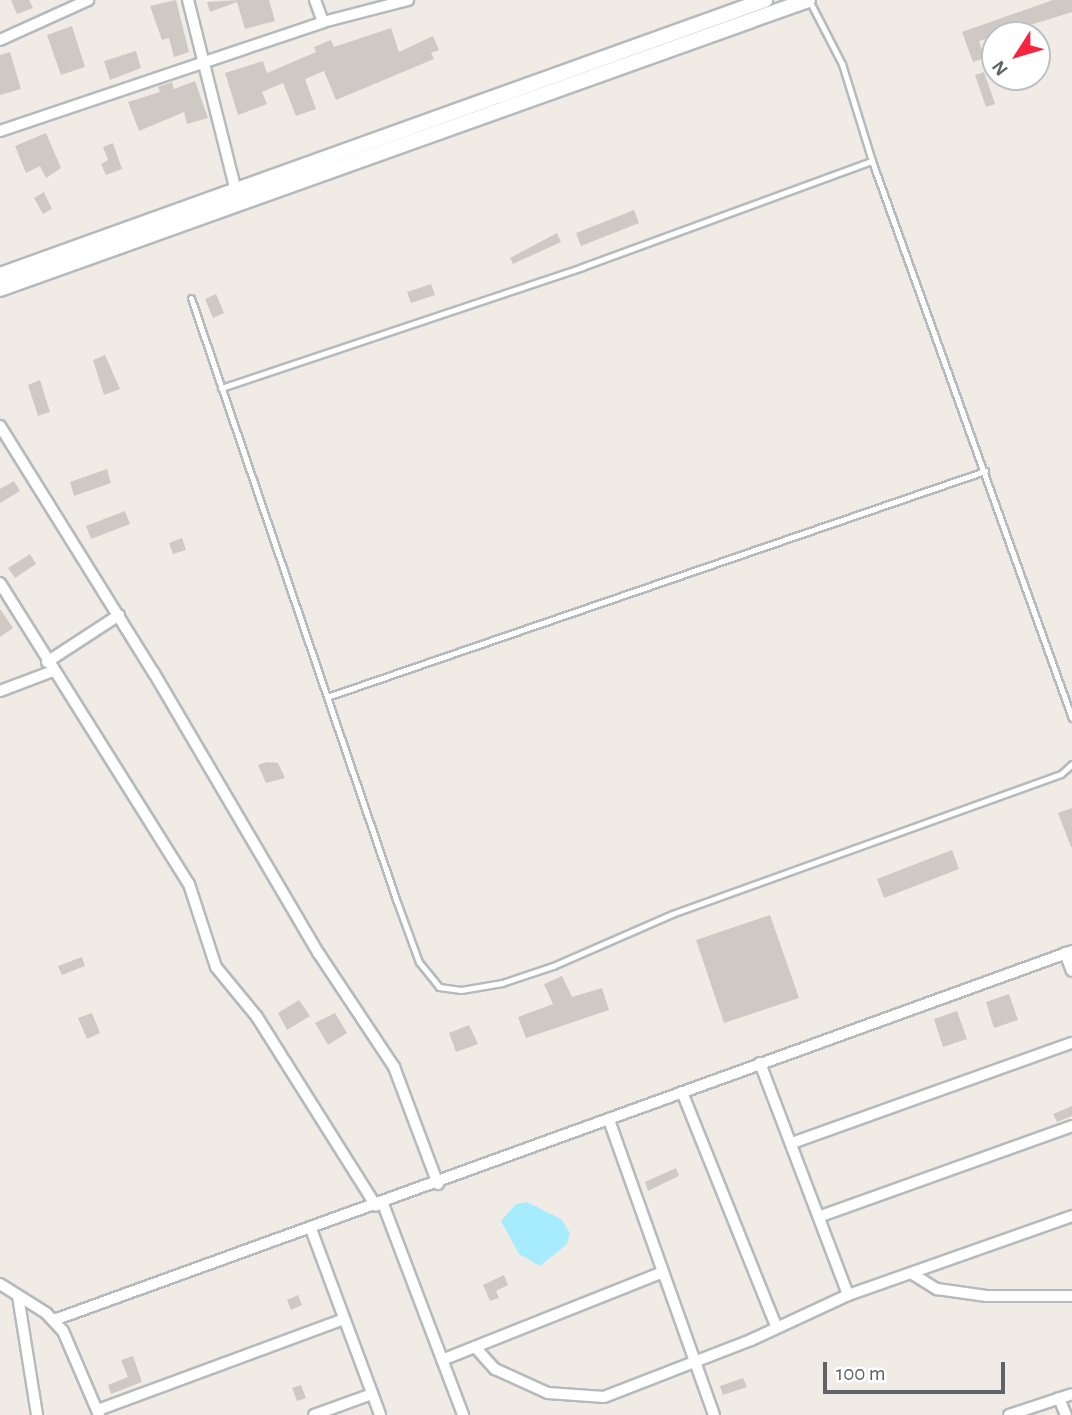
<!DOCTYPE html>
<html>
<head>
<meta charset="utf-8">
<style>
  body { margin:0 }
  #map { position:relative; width:1072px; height:1415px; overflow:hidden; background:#f0ece5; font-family:"Alegreya Sans",sans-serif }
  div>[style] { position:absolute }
  .water>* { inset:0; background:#a7ebff }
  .building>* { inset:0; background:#cec9c4 }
  .roads { filter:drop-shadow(2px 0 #b6babd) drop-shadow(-2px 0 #b6babd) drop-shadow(0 2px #b6babd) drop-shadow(0 -2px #b6babd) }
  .service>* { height:5px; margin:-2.5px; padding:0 2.5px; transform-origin:2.5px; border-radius:2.5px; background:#fff }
  .minor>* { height:10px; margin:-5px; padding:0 5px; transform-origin:5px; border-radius:5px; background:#fff }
  .tertiary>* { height:14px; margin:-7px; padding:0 7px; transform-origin:7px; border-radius:7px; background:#fff }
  span { translate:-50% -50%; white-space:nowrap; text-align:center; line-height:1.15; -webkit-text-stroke:7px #fff; paint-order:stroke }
  .north { position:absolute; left:981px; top:21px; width:70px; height:70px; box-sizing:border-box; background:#fff; border:2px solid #bec1c2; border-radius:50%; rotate:233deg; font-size:19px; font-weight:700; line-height:28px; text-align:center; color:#5d6367 }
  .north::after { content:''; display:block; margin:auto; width:24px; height:32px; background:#f72440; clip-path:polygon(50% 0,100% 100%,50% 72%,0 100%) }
  .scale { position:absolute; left:823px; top:1362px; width:182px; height:32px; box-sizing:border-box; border:4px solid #5d6367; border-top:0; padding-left:9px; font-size:21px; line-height:24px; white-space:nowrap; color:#5d6367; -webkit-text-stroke:5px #fff; paint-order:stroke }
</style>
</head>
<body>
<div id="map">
  <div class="water">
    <div style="clip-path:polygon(527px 1202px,561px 1219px,570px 1233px,567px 1244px,540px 1266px,519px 1254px,501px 1221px,516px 1204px)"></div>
  </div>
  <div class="building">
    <div style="clip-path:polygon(11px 0,29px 0,33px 8px,17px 14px)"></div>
    <div style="clip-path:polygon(176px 0,189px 52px,174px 57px,169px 38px,162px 40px,150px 6px)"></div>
    <div style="clip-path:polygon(239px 0,269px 0,275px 21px,245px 29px,237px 2px,210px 12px,207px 2px)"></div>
    <div style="clip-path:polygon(1053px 0,1072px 0,1072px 12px,979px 41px,985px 58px,973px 62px,962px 32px)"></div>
    <div style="clip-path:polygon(72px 26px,85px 67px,61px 75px,47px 35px)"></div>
    <div style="clip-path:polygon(391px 28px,399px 52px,433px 36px,439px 50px,431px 53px,434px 59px,336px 100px,324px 71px,305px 79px,316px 109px,296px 116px,283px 83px,262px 92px,267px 104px,238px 115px,225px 73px,263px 61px,267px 73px,316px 52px,314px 47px,331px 40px,334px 47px)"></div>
    <div style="clip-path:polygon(136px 51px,141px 68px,110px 80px,104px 61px)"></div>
    <div style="clip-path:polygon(10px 52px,21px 89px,0 95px,0 55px)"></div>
    <div style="clip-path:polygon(984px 72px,995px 104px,986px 107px,975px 75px)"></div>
    <div style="clip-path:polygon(195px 81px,208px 118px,187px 124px,184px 112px,139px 131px,128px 102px,160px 92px,158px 87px,172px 82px,174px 89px)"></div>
    <div style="clip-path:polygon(46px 133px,61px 168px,46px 178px,40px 166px,26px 173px,15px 146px)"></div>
    <div style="clip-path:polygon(113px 143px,122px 169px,106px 175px,101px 164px,108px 160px,103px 147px)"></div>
    <div style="clip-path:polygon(44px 192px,52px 209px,43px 214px,34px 198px)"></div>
    <div style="clip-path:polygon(634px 210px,639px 223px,581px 246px,576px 233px)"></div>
    <div style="clip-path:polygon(557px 233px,561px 242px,513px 264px,510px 258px)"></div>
    <div style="clip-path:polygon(431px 284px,435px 295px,411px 303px,407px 292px)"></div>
    <div style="clip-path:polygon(216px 294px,224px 313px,213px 318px,205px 299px)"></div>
    <div style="clip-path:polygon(105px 355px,120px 389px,104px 395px,93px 360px)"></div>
    <div style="clip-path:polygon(40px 380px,50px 412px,38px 416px,28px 385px)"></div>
    <div style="clip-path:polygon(107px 469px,111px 483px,74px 496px,70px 482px)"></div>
    <div style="clip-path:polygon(14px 481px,20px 491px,0 503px,0 489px)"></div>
    <div style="clip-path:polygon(125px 511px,130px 524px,91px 539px,86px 526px)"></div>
    <div style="clip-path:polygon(182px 538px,186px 550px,173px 554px,169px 543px)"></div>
    <div style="clip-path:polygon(30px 554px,36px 564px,15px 578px,8px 568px)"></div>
    <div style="clip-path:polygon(0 609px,13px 628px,0 637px)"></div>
    <div style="clip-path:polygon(267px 762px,278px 763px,285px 778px,266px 783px,258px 765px)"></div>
    <div style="clip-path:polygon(1072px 808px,1072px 847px,1071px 847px,1058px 813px)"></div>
    <div style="clip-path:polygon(952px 850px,959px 869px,884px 898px,877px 879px)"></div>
    <div style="clip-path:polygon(770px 915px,799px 998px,724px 1023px,696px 940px)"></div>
    <div style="clip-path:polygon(82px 957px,85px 966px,62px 975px,58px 966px)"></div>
    <div style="clip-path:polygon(562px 976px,572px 997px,602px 988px,609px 1010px,526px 1038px,518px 1017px,553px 1004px,544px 984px)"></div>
    <div style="clip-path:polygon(1009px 994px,1018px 1020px,994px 1028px,986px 1002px)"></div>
    <div style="clip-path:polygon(299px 1000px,310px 1016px,287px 1030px,278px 1013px)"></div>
    <div style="clip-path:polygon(957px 1011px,967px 1039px,943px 1047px,934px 1019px)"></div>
    <div style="clip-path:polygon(92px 1013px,100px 1033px,87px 1039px,78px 1018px)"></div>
    <div style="clip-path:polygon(335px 1013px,347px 1033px,328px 1045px,315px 1023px)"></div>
    <div style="clip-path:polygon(469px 1025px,478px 1044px,456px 1052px,449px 1033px)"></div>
    <div style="clip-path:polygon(1072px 1106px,1072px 1116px,1057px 1122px,1053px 1114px)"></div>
    <div style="clip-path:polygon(676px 1168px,679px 1176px,648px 1191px,645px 1182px)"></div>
    <div style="clip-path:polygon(504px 1275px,508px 1285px,496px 1291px,499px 1298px,490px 1301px,483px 1285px)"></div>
    <div style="clip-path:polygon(298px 1295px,302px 1305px,291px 1310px,287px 1300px)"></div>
    <div style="clip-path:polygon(133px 1356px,142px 1382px,111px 1394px,108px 1385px,128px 1377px,121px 1360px)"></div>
    <div style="clip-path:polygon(743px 1378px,747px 1387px,723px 1395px,720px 1386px)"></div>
    <div style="clip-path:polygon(301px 1385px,306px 1398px,297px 1401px,292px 1388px)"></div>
  </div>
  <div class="roads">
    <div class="service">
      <div style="left:810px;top:2px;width:70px;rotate:62.7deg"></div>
      <div style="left:842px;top:64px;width:102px;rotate:72.8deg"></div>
      <div style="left:872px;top:161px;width:592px;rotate:70.25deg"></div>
      <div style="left:191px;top:298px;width:638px;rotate:71.17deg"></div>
      <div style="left:397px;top:902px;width:64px;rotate:69.9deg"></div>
      <div style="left:419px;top:962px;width:32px;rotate:51deg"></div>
      <div style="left:439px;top:987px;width:22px;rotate:8deg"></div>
      <div style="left:461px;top:990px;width:42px;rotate:-9.7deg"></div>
      <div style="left:502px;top:983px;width:54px;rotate:-18.4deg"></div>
      <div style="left:553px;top:966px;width:130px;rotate:-23.6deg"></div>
      <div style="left:672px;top:914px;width:413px;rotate:-19.8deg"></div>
      <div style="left:1061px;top:774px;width:15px;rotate:-42deg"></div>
      <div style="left:221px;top:388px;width:381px;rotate:-18.5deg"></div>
      <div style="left:582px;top:267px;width:309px;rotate:-20.1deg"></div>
      <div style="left:327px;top:697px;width:696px;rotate:-18.96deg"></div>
    </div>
    <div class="minor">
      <div style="left:188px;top:0;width:197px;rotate:75.9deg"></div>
      <div style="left:315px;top:0;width:23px;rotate:70deg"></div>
      <div style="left:0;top:40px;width:97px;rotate:-24.4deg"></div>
      <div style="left:0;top:131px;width:341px;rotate:-18.6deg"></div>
      <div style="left:323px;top:22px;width:88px;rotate:-14.5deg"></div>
      <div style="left:0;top:426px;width:291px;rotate:58.1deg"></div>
      <div style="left:154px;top:673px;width:326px;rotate:59.6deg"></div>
      <div style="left:319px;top:954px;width:136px;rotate:56.4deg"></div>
      <div style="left:394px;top:1067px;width:125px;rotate:69.4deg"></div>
      <div style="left:0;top:583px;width:355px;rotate:57.9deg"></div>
      <div style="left:189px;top:884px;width:87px;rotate:72deg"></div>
      <div style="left:216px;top:967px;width:65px;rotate:50.6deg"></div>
      <div style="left:257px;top:1017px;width:223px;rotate:57.8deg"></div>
      <div style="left:47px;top:662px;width:86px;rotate:-33.1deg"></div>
      <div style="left:0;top:691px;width:57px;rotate:-20.7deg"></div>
      <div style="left:1065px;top:953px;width:19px;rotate:69deg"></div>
      <div style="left:760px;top:1063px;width:248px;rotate:69.2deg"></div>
      <div style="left:682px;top:1092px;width:252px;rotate:68.1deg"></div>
      <div style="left:609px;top:1120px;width:313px;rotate:70.4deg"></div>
      <div style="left:792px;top:1143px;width:297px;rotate:-19.7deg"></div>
      <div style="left:383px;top:1204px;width:226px;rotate:69.2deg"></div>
      <div style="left:821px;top:1216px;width:267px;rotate:-19.7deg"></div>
      <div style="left:311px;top:1229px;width:198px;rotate:69.6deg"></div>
      <div style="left:911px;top:1273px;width:31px;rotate:32deg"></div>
      <div style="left:937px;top:1289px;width:50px;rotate:8deg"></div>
      <div style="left:987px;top:1296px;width:85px"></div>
      <div style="left:0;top:1284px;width:54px;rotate:32.2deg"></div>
      <div style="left:46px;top:1313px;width:25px;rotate:47deg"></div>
      <div style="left:63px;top:1331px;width:91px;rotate:66.8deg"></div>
      <div style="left:18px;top:1296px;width:121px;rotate:80.9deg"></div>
      <div style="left:54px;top:1320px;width:1083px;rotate:-19.92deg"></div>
      <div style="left:475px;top:1347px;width:30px;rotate:48deg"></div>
      <div style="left:495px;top:1369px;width:58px;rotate:24.4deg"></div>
      <div style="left:548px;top:1393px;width:56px;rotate:4.1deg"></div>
      <div style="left:604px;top:1397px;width:158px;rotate:-21.2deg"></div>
      <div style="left:751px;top:1340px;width:107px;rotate:-24.9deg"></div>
      <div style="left:848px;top:1295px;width:238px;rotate:-19.4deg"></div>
      <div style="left:442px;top:1360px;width:238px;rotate:-21.7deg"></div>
      <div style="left:1059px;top:1398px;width:18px;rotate:68deg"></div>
      <div style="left:98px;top:1410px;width:262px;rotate:-20.3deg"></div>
      <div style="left:314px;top:1415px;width:62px;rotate:-19.9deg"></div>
      <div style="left:1009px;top:1415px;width:66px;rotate:-18.4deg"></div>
    </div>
    <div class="tertiary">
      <div style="left:0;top:275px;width:813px;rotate:-19.77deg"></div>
      <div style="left:0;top:289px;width:858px;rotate:-19.68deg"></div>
    </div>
  </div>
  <div class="north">N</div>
  <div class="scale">100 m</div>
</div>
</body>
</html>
